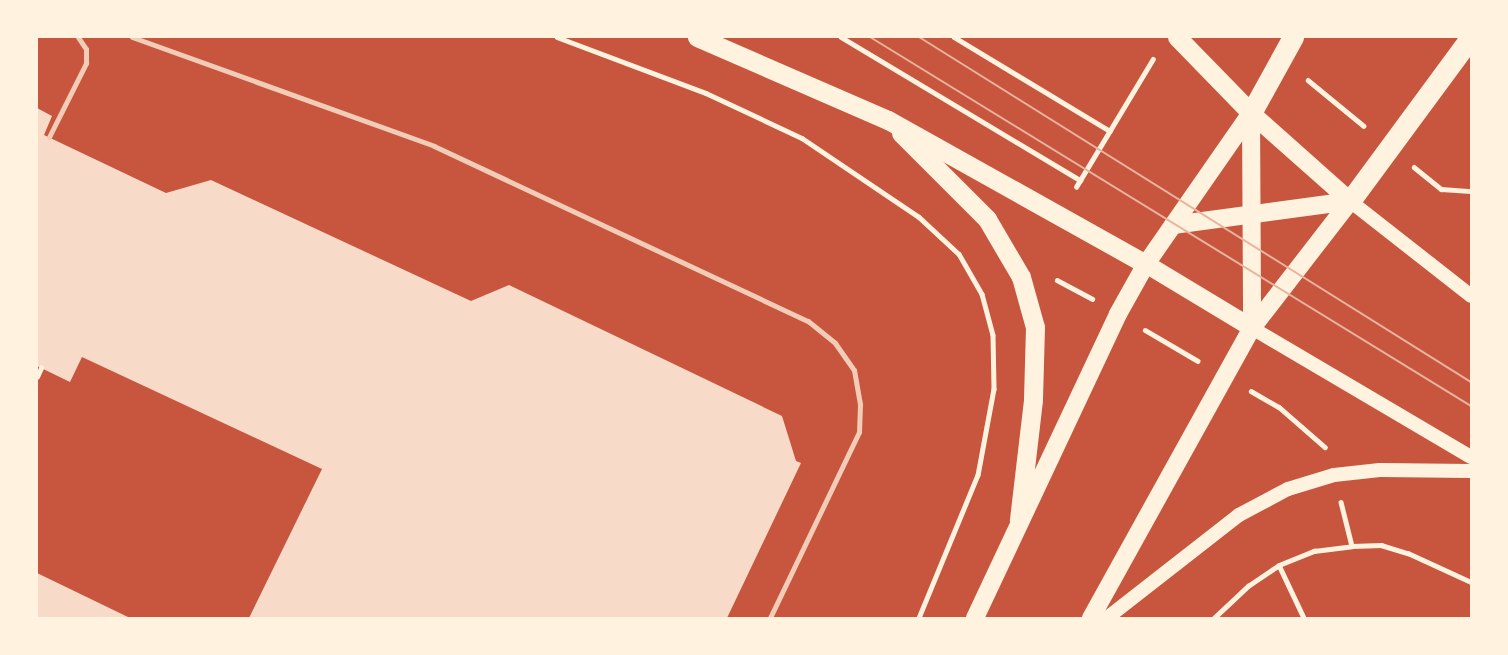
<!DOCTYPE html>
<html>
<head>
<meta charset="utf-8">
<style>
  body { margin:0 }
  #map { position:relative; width:1508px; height:655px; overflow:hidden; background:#c8553d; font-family:Georgia,serif }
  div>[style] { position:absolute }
  .building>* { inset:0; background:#f7dbc8 }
  .path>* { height:4.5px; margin:-2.25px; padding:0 2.25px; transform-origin:2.25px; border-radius:2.25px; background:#fff3e0 }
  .service>* { height:5px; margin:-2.5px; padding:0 2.5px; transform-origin:2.5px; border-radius:2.5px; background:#f1ccb7 }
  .secondary>* { height:14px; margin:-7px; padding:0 7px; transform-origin:7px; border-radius:7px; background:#fff3e0 }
  .primary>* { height:18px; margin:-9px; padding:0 9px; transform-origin:9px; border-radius:9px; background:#fff3e0 }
  .trunk>* { height:19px; margin:-9.5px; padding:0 9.5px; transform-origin:9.5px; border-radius:9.5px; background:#fff3e0 }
  .motorway>* { height:21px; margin:-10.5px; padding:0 10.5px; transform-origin:10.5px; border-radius:10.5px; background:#fff3e0 }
  .tram>* { height:2px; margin:-1px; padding:0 1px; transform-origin:1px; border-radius:1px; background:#e9b49f }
  span { translate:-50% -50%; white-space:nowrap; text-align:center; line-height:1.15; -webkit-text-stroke:7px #fff3e0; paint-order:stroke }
  .frame { position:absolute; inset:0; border:38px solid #fff3e0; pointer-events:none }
</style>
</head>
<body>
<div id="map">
  <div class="building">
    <div style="clip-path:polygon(37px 108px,52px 116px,44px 135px,166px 193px,211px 180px,471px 301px,509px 285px,782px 416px,796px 461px,801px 463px,727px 618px,249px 618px,322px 469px,82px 357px,70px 382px,37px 366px)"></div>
    <div style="clip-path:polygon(37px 573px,130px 618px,37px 618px)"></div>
  </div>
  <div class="path">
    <div style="left:557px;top:37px;width:159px;rotate:20.6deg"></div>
    <div style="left:706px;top:93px;width:106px;rotate:25.1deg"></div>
    <div style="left:802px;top:138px;width:141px;rotate:34deg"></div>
    <div style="left:919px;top:217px;width:54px;rotate:42.8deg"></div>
    <div style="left:959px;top:254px;width:46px;rotate:60.1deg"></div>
    <div style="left:982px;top:294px;width:42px;rotate:75deg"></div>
    <div style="left:993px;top:335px;width:54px;rotate:88.9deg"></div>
    <div style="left:994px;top:389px;width:87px;rotate:100.5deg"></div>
    <div style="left:978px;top:475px;width:155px;rotate:112.4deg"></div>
    <div style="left:841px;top:37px;width:279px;rotate:30.9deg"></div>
    <div style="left:954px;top:37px;width:182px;rotate:31.1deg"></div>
    <div style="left:1308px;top:80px;width:72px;rotate:39.4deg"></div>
    <div style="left:1414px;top:167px;width:35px;rotate:39deg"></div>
    <div style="left:1441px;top:189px;width:30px;rotate:4deg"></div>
    <div style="left:1076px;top:187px;width:149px;rotate:-59deg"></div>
    <div style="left:1057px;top:280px;width:40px;rotate:28deg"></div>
    <div style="left:1145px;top:330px;width:61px;rotate:30.3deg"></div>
    <div style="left:37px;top:377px;width:10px;rotate:-66deg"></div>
    <div style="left:1251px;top:391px;width:32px;rotate:30deg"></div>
    <div style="left:1279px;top:407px;width:61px;rotate:41deg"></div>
    <div style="left:1341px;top:502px;width:45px;rotate:76deg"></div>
    <div style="left:1279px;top:565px;width:59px;rotate:64.7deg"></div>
    <div style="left:1214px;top:618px;width:47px;rotate:-43.3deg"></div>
    <div style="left:1248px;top:586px;width:37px;rotate:-34deg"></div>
    <div style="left:1279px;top:565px;width:38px;rotate:-22deg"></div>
    <div style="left:1314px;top:551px;width:38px;rotate:-7deg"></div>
    <div style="left:1352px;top:546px;width:29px;rotate:-2deg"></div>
    <div style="left:1381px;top:545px;width:28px;rotate:17deg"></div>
    <div style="left:1408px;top:553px;width:69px;rotate:24.7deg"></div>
  </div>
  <div class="service">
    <div style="left:132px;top:37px;width:321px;rotate:19.8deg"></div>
    <div style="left:434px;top:146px;width:413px;rotate:25.1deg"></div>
    <div style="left:808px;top:321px;width:35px;rotate:39deg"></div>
    <div style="left:835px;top:343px;width:33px;rotate:55deg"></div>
    <div style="left:854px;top:370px;width:35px;rotate:80deg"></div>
    <div style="left:860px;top:404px;width:28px;rotate:92deg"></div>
    <div style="left:859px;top:432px;width:206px;rotate:115.6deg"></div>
    <div style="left:49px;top:137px;width:83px;rotate:-63.4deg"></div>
    <div style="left:86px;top:63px;width:14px;rotate:-90deg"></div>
    <div style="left:86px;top:49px;width:14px;rotate:-124deg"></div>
  </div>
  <div class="secondary">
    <div style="left:1350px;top:201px;width:154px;rotate:38.1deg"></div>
    <div style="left:1252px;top:328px;width:254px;rotate:30.5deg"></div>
    <div style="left:1107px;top:618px;width:167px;rotate:-38deg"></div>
    <div style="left:1239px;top:515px;width:55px;rotate:-28deg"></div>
    <div style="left:1288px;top:489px;width:48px;rotate:-16.9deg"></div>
    <div style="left:1334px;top:475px;width:46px;rotate:-6.2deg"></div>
    <div style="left:1380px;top:470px;width:91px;rotate:0.6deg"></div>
  </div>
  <div class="primary">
    <div style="left:1251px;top:113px;width:215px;rotate:89.7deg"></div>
    <div style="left:1251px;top:113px;width:132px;rotate:41.6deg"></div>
    <div style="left:1173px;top:225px;width:179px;rotate:-7.7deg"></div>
    <div style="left:1146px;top:264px;width:124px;rotate:31.1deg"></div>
    <div style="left:975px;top:618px;width:336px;rotate:-64.8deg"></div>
    <div style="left:1118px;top:314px;width:57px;rotate:-60.8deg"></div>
    <div style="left:1146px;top:264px;width:184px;rotate:-55.2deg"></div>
    <div style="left:1091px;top:618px;width:332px;rotate:-61deg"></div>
    <div style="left:1252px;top:328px;width:160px;rotate:-52.3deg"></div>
  </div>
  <div class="trunk">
    <div style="left:697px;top:37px;width:208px;rotate:23.5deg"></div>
    <div style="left:888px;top:120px;width:295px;rotate:29.2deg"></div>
    <div style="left:1177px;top:37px;width:106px;rotate:45.8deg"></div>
    <div style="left:901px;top:133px;width:122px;rotate:45deg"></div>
    <div style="left:987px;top:219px;width:67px;rotate:59.6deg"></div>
    <div style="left:1021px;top:277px;width:52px;rotate:74.4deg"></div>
    <div style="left:1035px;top:327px;width:73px;rotate:91.6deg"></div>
    <div style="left:1033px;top:400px;width:121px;rotate:96.7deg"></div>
  </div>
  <div class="motorway">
    <div style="left:1251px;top:113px;width:87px;rotate:-61.1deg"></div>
    <div style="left:1350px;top:201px;width:204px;rotate:-53.6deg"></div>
  </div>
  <div class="tram">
    <div style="left:870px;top:37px;width:705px;rotate:31.55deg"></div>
    <div style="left:919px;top:37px;width:651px;rotate:32.01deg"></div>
  </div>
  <div class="frame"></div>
</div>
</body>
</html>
